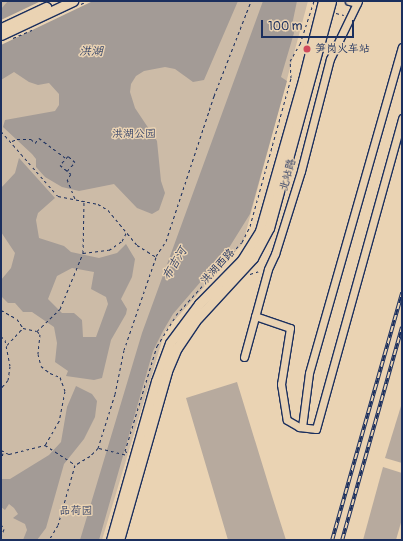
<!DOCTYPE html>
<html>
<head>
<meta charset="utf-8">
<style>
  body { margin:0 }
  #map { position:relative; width:403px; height:541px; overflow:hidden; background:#ead3b3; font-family:Pangolin,"LXGW WenKai TC",sans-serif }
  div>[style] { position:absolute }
  .green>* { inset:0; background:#ccbba7 }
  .water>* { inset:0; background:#a39b96 }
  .pier>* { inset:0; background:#ead3b3 }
  .building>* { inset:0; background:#b7aa9e }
  .path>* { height:1px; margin-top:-0.5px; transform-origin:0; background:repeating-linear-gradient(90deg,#1b2f5e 0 3px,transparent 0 6px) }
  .roads { filter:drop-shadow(1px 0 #1b2f5e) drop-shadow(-1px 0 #1b2f5e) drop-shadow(0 1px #1b2f5e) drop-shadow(0 -1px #1b2f5e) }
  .minor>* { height:7px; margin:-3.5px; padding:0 3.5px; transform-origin:3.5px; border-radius:3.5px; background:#ead3b3 }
  .major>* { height:9px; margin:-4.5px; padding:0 4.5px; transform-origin:4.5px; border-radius:4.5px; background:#ead3b3 }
  .rail>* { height:3.5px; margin-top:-1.75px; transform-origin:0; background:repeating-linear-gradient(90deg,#ead3b3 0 6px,#1b2f5e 0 12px); box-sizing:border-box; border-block:1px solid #1b2f5e }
  .dots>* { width:11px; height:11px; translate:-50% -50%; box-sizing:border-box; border:2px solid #ead3b3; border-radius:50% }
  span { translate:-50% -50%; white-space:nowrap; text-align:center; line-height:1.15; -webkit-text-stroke:3px #ead3b3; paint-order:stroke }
  .poi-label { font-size:11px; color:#1b2f5e }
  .left { translate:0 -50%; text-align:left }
  .park-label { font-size:11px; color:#364469 }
  .street-label { font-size:11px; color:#1b2f5e }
  .water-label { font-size:12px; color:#364569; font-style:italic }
  .frame { position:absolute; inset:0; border:2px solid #1b2f5e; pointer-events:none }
  .scale { position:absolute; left:261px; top:20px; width:93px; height:18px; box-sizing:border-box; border:2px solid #1b2f5e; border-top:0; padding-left:5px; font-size:12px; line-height:14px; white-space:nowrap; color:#1b2f5e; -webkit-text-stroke:3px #ead3b3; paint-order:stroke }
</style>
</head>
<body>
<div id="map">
  <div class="green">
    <div style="clip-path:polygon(1px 1px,308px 1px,243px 243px,165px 331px,102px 540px,1px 540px)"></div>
  </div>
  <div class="water">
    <div style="clip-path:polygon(8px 1px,238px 1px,204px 80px,193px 82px,175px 69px,165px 67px,144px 71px,136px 76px,131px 84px,130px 92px,135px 108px,157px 141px,161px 181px,165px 193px,159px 210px,152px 214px,137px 208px,114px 184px,79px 191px,62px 187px,45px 177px,36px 167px,36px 159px,32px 154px,3px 127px,5px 120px,55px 111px,59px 105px,59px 94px,49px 83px,38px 85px,29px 82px,14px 72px,1px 80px,1px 9px)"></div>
    <div style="clip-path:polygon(263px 1px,297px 1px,292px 25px,294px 33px,281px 77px,287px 81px,250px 214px,227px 251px,173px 314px,163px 331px,153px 351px,99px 540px,80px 540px,142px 333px)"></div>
    <div style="clip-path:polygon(evenodd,19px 158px,55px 198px,38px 213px,36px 220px,39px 238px,64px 246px,71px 252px,99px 258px,117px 253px,126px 244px,135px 259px,132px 277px,121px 299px,127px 309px,126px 314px,111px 340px,102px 378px,94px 380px,66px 376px,68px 371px,55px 362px,57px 343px,54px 327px,32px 312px,23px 312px,15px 303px,8px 303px,1px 296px,1px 280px,11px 268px,15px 253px,1px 232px,1px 188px,15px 173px,19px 158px,72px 268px,94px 272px,91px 289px,106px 297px,108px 304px,96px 337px,83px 337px,82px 320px,74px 313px,62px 313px,48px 299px,57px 276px,72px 268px)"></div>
    <div style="clip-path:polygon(76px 386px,92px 394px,97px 401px,95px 417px,84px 439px,64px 464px,46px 528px,37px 540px,23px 540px,27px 530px,25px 524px,13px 518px,18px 514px,14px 508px,9px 504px,5px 510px,1px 507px,1px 479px,10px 479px,49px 455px,61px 442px,67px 407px)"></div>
  </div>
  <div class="pier">
    <div style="clip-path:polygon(41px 1px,93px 1px,1px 45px,1px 20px)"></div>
  </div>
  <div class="building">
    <div style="clip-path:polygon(237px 382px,272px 496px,286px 540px,228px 540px,186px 398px)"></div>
    <div style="clip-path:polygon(401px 406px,402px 406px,402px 463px,385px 458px)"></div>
    <div style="clip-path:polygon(383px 467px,402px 473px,402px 519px,396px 540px,363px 540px)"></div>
  </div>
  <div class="path">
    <div style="left:81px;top:4px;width:7px;rotate:-27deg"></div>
    <div style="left:336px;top:13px;width:8px;rotate:14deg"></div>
    <div style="left:13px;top:38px;width:23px;rotate:-23deg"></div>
    <div style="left:1px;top:131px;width:86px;rotate:48.8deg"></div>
    <div style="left:58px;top:196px;width:41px;rotate:11.3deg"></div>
    <div style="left:98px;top:204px;width:12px;rotate:31deg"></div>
    <div style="left:108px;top:210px;width:45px;rotate:50.4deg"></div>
    <div style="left:137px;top:245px;width:22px;rotate:32deg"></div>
    <div style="left:156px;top:257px;width:98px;rotate:109deg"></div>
    <div style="left:124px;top:350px;width:45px;rotate:101.6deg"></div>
    <div style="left:115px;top:394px;width:57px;rotate:107.5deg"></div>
    <div style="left:98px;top:448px;width:11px;rotate:135deg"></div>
    <div style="left:90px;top:456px;width:17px;rotate:149deg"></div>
    <div style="left:75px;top:465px;width:62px;rotate:105.8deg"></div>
    <div style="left:58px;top:525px;width:17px;rotate:121deg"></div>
    <div style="left:12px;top:141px;width:5px;rotate:-22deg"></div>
    <div style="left:17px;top:139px;width:14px"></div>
    <div style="left:31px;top:139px;width:6px;rotate:45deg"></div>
    <div style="left:35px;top:143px;width:6px;rotate:-51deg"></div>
    <div style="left:39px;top:138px;width:34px;rotate:37deg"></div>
    <div style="left:67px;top:171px;width:12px;rotate:-48deg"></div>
    <div style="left:75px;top:162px;width:9px;rotate:-139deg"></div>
    <div style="left:68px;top:156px;width:12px;rotate:132deg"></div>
    <div style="left:60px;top:165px;width:14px;rotate:39deg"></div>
    <div style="left:71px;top:174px;width:6px;rotate:129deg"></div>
    <div style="left:67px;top:179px;width:22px;rotate:68deg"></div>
    <div style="left:1px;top:241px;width:6px;rotate:90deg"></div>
    <div style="left:83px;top:253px;width:26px;rotate:-7deg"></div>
    <div style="left:109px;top:250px;width:16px;rotate:-35deg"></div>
    <div style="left:122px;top:241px;width:9px;rotate:-63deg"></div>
    <div style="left:156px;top:256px;width:18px;rotate:-56deg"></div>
    <div style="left:166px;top:241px;width:153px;rotate:-71.7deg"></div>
    <div style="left:214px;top:96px;width:102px;rotate:-68.7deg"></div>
    <div style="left:250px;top:274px;width:9px;rotate:-18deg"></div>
    <div style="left:1px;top:310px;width:18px;rotate:29deg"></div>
    <div style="left:17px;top:319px;width:11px;rotate:56deg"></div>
    <div style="left:23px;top:328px;width:14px;rotate:12deg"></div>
    <div style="left:37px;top:331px;width:32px;rotate:-44deg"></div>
    <div style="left:60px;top:309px;width:61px;rotate:-67.7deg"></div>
    <div style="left:83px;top:253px;width:52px;rotate:-88.9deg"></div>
    <div style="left:37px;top:331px;width:4px;rotate:45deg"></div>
    <div style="left:40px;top:334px;width:20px;rotate:96deg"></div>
    <div style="left:38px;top:354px;width:12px;rotate:76deg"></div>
    <div style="left:41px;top:366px;width:11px;rotate:38deg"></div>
    <div style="left:50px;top:373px;width:11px;rotate:22deg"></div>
    <div style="left:60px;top:377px;width:15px;rotate:70deg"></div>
    <div style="left:65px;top:391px;width:31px;rotate:101deg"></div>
    <div style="left:59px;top:421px;width:28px;rotate:120deg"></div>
    <div style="left:1px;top:336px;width:6px;rotate:45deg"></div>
    <div style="left:5px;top:340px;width:26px;rotate:79deg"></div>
    <div style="left:10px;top:366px;width:14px;rotate:98deg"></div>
    <div style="left:8px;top:380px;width:11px;rotate:131deg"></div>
    <div style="left:7px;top:345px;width:23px;rotate:-47deg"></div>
    <div style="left:99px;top:448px;width:29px;rotate:14deg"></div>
    <div style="left:1px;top:450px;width:9px;rotate:27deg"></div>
    <div style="left:9px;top:454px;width:37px;rotate:-14deg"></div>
    <div style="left:45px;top:445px;width:35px;rotate:33deg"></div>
    <div style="left:127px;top:452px;width:2px;rotate:-153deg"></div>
    <div style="left:125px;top:451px;width:110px;rotate:-73.1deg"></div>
    <div style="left:157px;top:346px;width:36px;rotate:-58deg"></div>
    <div style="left:176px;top:315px;width:98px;rotate:-47.9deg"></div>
    <div style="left:242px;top:242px;width:18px;rotate:-63deg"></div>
    <div style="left:250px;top:226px;width:154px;rotate:-74.5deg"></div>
    <div style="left:291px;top:78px;width:17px;rotate:-93deg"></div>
    <div style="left:290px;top:61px;width:20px;rotate:-60deg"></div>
    <div style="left:300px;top:44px;width:45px;rotate:-72deg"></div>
    <div style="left:1px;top:461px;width:8px;rotate:-76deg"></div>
    <div style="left:1px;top:524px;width:6px;rotate:59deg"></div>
    <div style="left:4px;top:529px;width:8px;rotate:113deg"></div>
  </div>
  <div class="roads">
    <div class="minor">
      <div style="left:349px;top:1px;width:8px;rotate:14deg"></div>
      <div style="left:255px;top:316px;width:37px;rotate:19deg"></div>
      <div style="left:290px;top:328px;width:57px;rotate:99.1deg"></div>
      <div style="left:281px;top:384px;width:36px;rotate:81deg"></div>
      <div style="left:287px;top:420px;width:14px;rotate:30deg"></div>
      <div style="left:299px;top:427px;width:17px;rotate:7deg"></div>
      <div style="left:316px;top:429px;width:323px;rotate:-74.5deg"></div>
      <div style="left:244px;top:357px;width:91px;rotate:-74.7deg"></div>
      <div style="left:268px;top:269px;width:17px;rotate:-65deg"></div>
      <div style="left:275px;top:254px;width:87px;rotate:-72.6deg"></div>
      <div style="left:301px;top:171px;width:116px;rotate:-75.5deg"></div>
      <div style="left:330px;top:59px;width:64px;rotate:-64.2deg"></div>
      <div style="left:302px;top:427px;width:54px;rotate:-82.6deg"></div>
      <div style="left:309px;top:373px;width:339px;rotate:-74.1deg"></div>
    </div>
    <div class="major">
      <div style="left:1px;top:28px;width:50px;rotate:-25deg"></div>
      <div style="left:1px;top:35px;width:80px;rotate:-25.3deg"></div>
      <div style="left:111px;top:540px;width:165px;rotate:-74.2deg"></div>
      <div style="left:156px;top:381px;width:40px;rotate:-69.8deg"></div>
      <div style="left:170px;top:343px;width:49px;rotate:-53.4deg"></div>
      <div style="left:199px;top:304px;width:62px;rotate:-45.7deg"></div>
      <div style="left:242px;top:260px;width:34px;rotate:-58deg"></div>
      <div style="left:260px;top:231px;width:157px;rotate:-74.1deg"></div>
      <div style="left:303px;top:80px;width:81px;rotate:-75.8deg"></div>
      <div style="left:119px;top:540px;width:176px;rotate:-74.1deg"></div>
      <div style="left:167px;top:371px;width:25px;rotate:-67deg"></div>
      <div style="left:177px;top:348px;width:32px;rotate:-56deg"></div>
      <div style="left:195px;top:321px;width:86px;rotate:-47.4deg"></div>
      <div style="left:253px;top:258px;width:34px;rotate:-62deg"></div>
      <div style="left:269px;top:228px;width:235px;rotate:-74.7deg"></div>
    </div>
  </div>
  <div class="rail">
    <div style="left:332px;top:540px;width:257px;rotate:-74.2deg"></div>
    <div style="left:342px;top:540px;width:221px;rotate:-74.3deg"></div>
  </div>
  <div class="dots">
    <div style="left:307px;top:49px;background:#d1495b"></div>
  </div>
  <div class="poi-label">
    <span class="left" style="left:315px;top:49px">笋岗火车站</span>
  </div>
  <div class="park-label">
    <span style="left:134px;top:134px">洪湖公园</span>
    <span style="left:76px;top:511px">品荷园</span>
  </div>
  <div class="street-label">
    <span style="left:288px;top:175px;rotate:-74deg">北站路</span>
    <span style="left:218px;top:267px;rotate:-47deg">洪湖西路</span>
  </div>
  <div class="water-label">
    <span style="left:91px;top:52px">洪湖</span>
    <span style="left:175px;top:264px;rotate:-59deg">布吉河</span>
  </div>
  <div class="frame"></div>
  <div class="scale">100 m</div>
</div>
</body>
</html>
